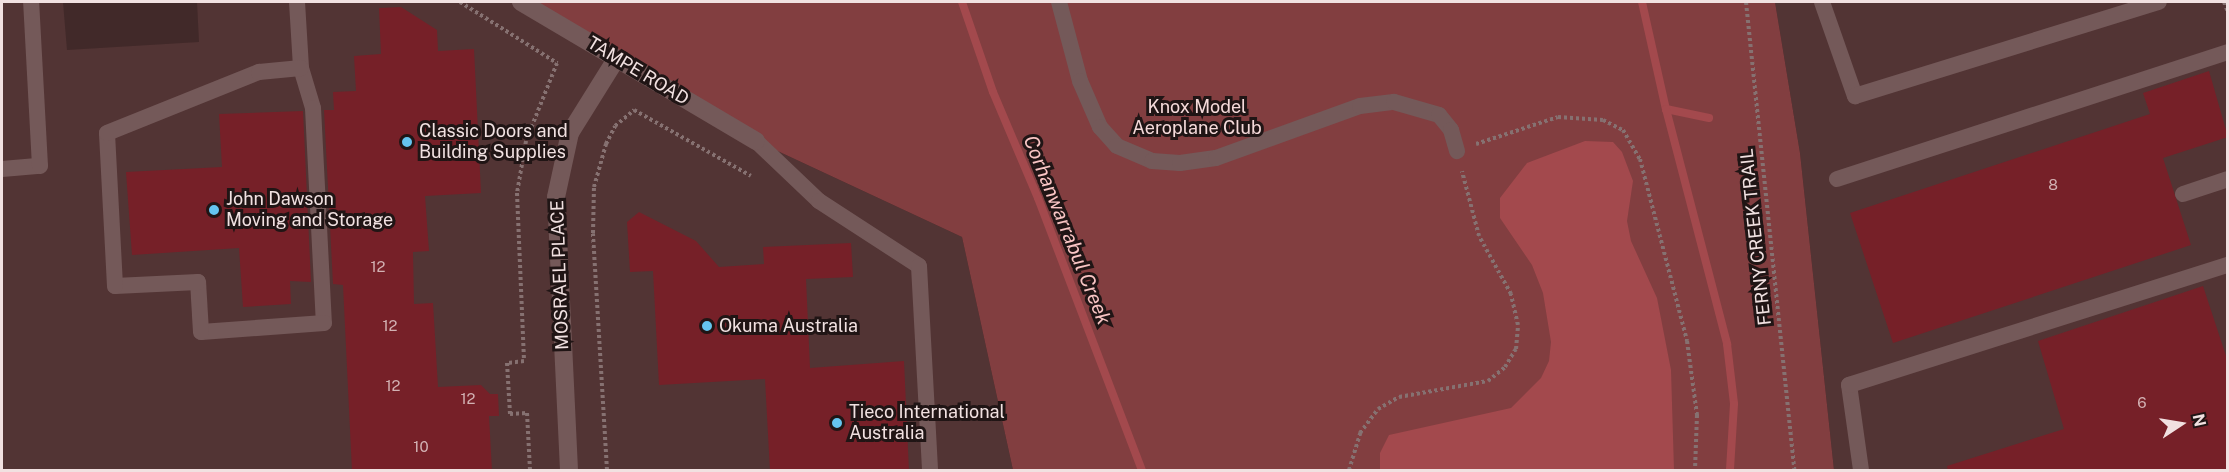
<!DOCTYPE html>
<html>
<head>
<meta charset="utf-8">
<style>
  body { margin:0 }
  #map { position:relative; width:2229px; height:472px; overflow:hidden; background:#412929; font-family:"Public Sans",sans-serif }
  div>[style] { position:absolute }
  .built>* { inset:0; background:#523434 }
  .green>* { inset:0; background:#823e40 }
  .water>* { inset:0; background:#a3494d }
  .stream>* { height:8px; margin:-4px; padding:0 4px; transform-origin:4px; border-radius:4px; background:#a3494d }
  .building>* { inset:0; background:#762028 }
  .path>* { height:4px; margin-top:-2px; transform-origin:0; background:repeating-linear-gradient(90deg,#867171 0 3px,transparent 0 6px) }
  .lane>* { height:16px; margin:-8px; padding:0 8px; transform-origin:8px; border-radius:8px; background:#745959 }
  .street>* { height:18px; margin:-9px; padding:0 9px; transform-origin:9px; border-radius:9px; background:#745959 }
  .dots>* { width:16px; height:16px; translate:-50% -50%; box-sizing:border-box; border:3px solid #201515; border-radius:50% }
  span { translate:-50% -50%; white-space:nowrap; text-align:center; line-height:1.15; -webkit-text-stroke:6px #201515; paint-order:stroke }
  .number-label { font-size:15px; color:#d2b1b3 }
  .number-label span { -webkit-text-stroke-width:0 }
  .street-label { font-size:18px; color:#f1e1e1 }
  .park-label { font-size:18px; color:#f5dada }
  .poi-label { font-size:18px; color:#f1e1e1 }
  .left { translate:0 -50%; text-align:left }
  .water-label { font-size:20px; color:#f9c5c4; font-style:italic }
  .frame { position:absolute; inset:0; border:3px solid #f1e1e1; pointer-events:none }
  .north { position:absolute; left:2151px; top:394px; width:60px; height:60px; -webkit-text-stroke:4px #201515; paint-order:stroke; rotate:78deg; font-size:16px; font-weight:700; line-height:24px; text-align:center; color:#f1e1e1 }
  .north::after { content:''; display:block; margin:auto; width:21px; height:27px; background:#f1e1e1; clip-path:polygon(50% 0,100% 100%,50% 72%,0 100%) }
</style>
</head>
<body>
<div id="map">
  <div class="built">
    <div style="clip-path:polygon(2px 2px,63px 2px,67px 50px,199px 42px,197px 2px,521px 2px,756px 141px,962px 237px,1013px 470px,2px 470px)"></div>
    <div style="clip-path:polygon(1775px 2px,2227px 2px,2227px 470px,1834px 470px,1800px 153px)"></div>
  </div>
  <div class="green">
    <div style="clip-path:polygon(521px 2px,1775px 2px,1800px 153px,1834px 470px,1013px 470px,962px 237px,756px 141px)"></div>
  </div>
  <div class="water">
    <div style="clip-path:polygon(1585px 141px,1613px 142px,1622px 152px,1633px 181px,1627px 221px,1631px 241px,1657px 298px,1671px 370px,1674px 470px,1380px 470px,1380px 453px,1389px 435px,1511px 408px,1541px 378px,1549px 361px,1551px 342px,1543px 293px,1532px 265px,1500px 218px,1500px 198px,1527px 163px)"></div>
  </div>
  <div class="stream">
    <div style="left:962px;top:2px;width:95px;rotate:71deg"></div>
    <div style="left:993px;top:92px;width:115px;rotate:67deg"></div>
    <div style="left:1038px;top:198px;width:291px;rotate:69.1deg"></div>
    <div style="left:1642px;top:2px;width:110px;rotate:77.4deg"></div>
    <div style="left:1666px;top:109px;width:44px;rotate:11.8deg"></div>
    <div style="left:1666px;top:109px;width:243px;rotate:75.4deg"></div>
    <div style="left:1727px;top:344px;width:60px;rotate:83.3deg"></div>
    <div style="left:1734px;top:404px;width:66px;rotate:93.5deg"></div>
  </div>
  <div class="building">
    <div style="clip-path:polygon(401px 7px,437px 30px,438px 51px,474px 49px,481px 193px,425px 196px,429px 251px,413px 252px,414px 304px,433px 303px,438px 387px,481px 385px,490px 394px,498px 394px,499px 416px,489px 416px,492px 471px,352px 471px,343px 285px,333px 284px,324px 110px,334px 110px,333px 92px,356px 91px,354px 56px,381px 54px,379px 8px)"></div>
    <div style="clip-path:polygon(2209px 71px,2228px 137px,2163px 158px,2191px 245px,1893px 343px,1850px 213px,2150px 114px,2143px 93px)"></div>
    <div style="clip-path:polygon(303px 111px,311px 282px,290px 281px,291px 304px,243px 307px,239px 248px,132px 255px,126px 172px,222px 167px,219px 114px)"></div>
    <div style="clip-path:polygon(639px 212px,696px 241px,719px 267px,764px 264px,763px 247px,851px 243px,853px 277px,806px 279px,810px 368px,904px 361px,909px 471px,770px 471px,765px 379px,659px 385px,653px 271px,630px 272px,627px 222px)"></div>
    <div style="clip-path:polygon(2203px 286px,2228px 362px,2228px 471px,1948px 471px,1947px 466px,2064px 429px,2038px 341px)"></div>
  </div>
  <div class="path">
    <div style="left:460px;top:2px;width:115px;rotate:32.2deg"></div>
    <div style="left:557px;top:63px;width:84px;rotate:111.7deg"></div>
    <div style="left:526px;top:141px;width:53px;rotate:99.8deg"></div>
    <div style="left:517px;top:193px;width:168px;rotate:87.6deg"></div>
    <div style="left:524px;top:361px;width:17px;rotate:173deg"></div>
    <div style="left:507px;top:363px;width:51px;rotate:86.6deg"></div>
    <div style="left:510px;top:414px;width:17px;rotate:-3deg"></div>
    <div style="left:527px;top:413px;width:57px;rotate:87deg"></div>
    <div style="left:1746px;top:2px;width:470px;rotate:84.1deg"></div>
    <div style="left:2224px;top:2px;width:11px;rotate:68deg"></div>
    <div style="left:1476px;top:144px;width:86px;rotate:-18.2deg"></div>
    <div style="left:1558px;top:117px;width:45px;rotate:3.8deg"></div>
    <div style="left:1603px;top:120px;width:22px;rotate:27deg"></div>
    <div style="left:1623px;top:130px;width:34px;rotate:60deg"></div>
    <div style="left:1640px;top:159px;width:188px;rotate:75.5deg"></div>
    <div style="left:1687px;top:341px;width:75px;rotate:82.3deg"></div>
    <div style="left:1697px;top:415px;width:55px;rotate:92.1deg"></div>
    <div style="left:607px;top:470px;width:237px;rotate:-93.4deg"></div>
    <div style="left:593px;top:233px;width:46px;rotate:-88.8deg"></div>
    <div style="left:594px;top:187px;width:45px;rotate:-74.4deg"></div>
    <div style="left:606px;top:144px;width:20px;rotate:-63deg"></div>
    <div style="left:615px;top:126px;width:25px;rotate:-40deg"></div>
    <div style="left:634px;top:110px;width:134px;rotate:29.4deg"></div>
    <div style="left:1349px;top:470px;width:39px;rotate:-73deg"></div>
    <div style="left:1360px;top:433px;width:30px;rotate:-53deg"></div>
    <div style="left:1378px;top:409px;width:24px;rotate:-30deg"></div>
    <div style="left:1399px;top:397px;width:90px;rotate:-10.2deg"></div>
    <div style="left:1488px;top:381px;width:22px;rotate:-39deg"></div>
    <div style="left:1505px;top:367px;width:21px;rotate:-59deg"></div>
    <div style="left:1516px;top:349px;width:24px;rotate:-85deg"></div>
    <div style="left:1518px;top:325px;width:32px;rotate:-103deg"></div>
    <div style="left:1511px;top:294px;width:66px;rotate:-118.9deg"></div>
    <div style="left:1479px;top:236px;width:67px;rotate:-104.7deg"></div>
  </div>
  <div class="lane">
    <div style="left:297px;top:2px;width:66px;rotate:86.5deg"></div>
    <div style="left:301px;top:68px;width:42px;rotate:73.3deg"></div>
    <div style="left:313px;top:108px;width:215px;rotate:87.1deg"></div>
    <div style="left:324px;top:323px;width:123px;rotate:175.8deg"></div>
    <div style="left:201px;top:332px;width:50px;rotate:-93.4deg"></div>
    <div style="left:198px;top:282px;width:83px;rotate:177.2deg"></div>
    <div style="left:115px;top:286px;width:153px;rotate:-93deg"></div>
    <div style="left:107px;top:133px;width:164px;rotate:-21.9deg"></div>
    <div style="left:259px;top:72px;width:42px;rotate:-5.4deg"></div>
    <div style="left:1059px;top:2px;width:82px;rotate:75.1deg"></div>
    <div style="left:1080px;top:81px;width:50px;rotate:66.5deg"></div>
    <div style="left:1100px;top:127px;width:25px;rotate:48deg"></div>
    <div style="left:1117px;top:146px;width:38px;rotate:23deg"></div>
    <div style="left:1152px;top:161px;width:28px;rotate:4deg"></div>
    <div style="left:1180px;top:163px;width:36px;rotate:-8deg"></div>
    <div style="left:1216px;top:158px;width:153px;rotate:-19.9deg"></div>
    <div style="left:1360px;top:106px;width:34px;rotate:-7deg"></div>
    <div style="left:1394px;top:102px;width:47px;rotate:16.1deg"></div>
    <div style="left:1439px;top:115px;width:19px;rotate:51deg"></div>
    <div style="left:1451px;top:130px;width:22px;rotate:74deg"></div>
    <div style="left:1822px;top:2px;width:100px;rotate:70.7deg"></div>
    <div style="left:1855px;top:96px;width:318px;rotate:-17.2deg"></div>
    <div style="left:756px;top:141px;width:87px;rotate:43.6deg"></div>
    <div style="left:819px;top:201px;width:119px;rotate:33deg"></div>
    <div style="left:919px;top:266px;width:204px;rotate:86.9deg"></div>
    <div style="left:2px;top:169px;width:38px;rotate:-5deg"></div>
    <div style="left:40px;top:166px;width:164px;rotate:-93.1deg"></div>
    <div style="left:1837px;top:179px;width:411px;rotate:-18deg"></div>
    <div style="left:2183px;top:194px;width:47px;rotate:-18.4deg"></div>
    <div style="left:1861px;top:470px;width:86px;rotate:-98deg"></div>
    <div style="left:1849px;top:385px;width:398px;rotate:-17.6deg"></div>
  </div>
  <div class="street">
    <div style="left:521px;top:2px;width:273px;rotate:30.6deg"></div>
    <div style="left:569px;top:470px;width:273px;rotate:-92.7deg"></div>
    <div style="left:556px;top:197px;width:66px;rotate:-77.7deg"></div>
    <div style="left:570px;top:133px;width:87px;rotate:-58.1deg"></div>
  </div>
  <div class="dots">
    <div style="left:407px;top:142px;background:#65c4ef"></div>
    <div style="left:214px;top:210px;background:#65c4ef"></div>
    <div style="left:707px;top:326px;background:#65c4ef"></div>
    <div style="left:837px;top:423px;background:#65c4ef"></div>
  </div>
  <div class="number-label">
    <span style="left:2053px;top:185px">8</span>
    <span style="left:378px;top:267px">12</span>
    <span style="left:390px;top:326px">12</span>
    <span style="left:393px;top:386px">12</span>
    <span style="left:468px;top:399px">12</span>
    <span style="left:2142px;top:403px">6</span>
    <span style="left:421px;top:447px">10</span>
  </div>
  <div class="street-label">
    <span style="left:638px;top:71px;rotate:31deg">TAMPE ROAD</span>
    <span style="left:1756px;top:237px;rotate:-96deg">FERNY CREEK TRAIL</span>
    <span style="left:560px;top:275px;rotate:-92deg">MOSRAEL PLACE</span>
  </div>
  <div class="park-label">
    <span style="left:1197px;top:118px">Knox Model<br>Aeroplane Club</span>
  </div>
  <div class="poi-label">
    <span class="left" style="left:419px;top:142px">Classic Doors and<br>Building Supplies</span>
    <span class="left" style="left:226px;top:210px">John Dawson<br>Moving and Storage</span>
    <span class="left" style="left:719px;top:326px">Okuma Australia</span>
    <span class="left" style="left:849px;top:423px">Tieco International<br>Australia</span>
  </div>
  <div class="water-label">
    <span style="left:1067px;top:230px;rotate:68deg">Corhanwarrabul Creek</span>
  </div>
  <div class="frame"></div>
  <div class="north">N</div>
</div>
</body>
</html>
